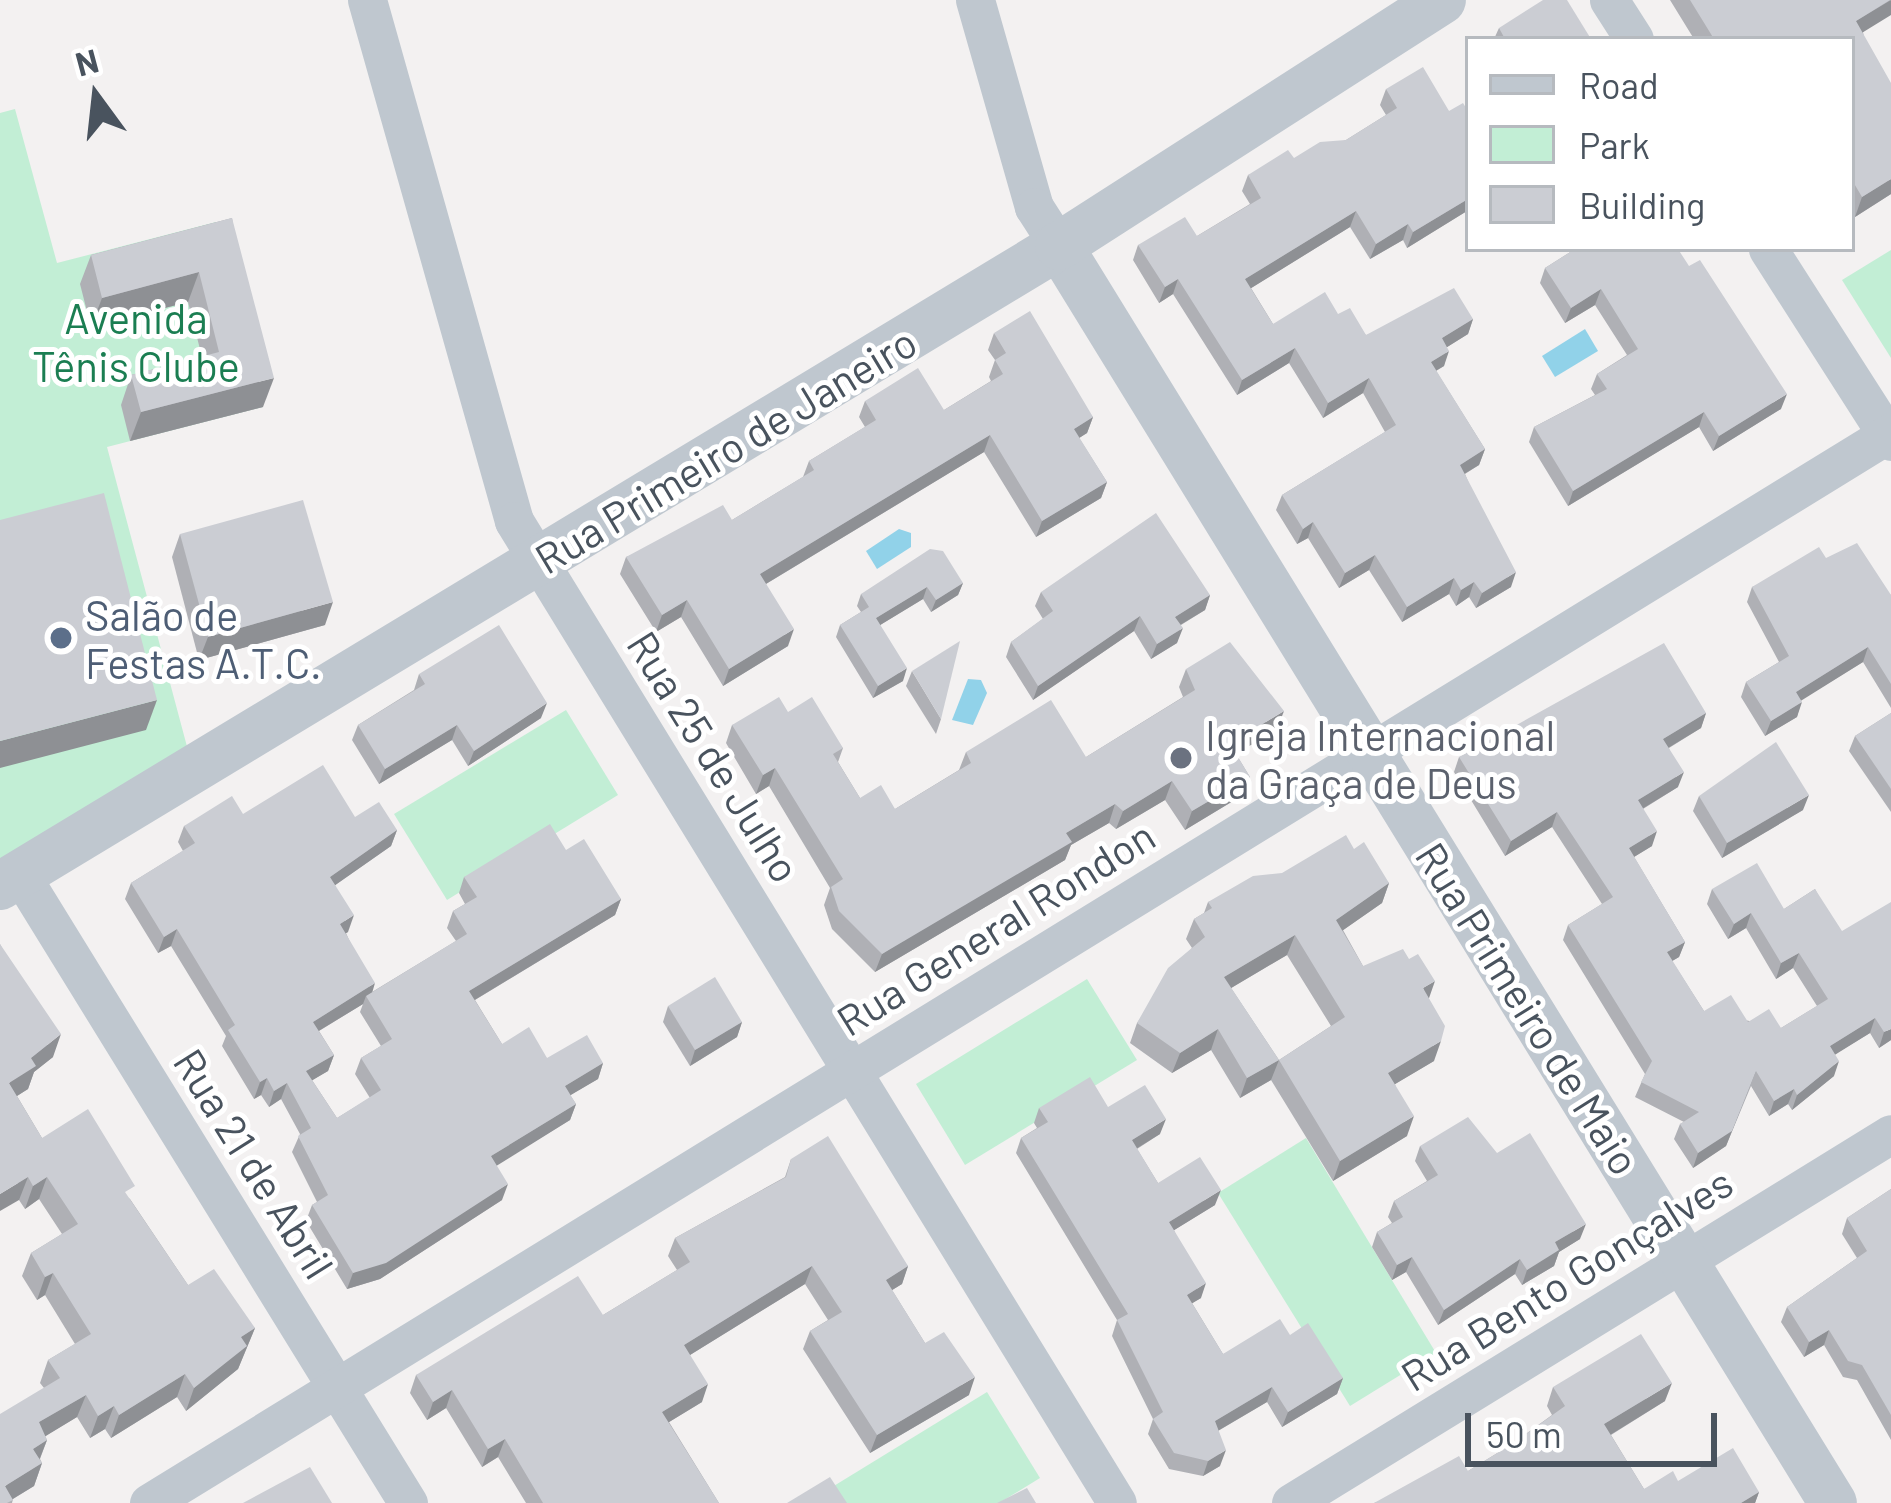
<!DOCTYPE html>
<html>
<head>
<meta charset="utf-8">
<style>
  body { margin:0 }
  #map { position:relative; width:1891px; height:1503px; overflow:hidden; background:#f3f1f1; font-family:Barlow,sans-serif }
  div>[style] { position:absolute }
  .green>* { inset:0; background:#c2eed5 }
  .water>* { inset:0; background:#91d2e9 }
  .minor>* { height:39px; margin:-19.5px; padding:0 19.5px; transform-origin:19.5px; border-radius:19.5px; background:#bfc7cf }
  .tertiary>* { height:48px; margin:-24px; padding:0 24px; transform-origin:24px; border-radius:24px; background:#bfc7cf }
  .wall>* { inset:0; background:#afb0b5 }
  .shaded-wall>* { inset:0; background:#8e9094 }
  .building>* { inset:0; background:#cbcdd3 }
  .dots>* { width:33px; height:33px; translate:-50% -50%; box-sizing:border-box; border:6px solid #fff; border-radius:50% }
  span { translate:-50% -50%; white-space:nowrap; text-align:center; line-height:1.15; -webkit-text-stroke:10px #fff; paint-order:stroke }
  .park-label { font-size:42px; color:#1b7e52 }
  .street-label { font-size:42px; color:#49535e }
  .service-label { font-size:42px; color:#4e5e75 }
  .left { translate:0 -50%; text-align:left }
  .worship-label { font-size:42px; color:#5b616d }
  .legend { position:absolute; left:1465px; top:36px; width:390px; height:216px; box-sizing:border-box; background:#fff; border:3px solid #b6babf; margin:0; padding:15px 21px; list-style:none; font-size:36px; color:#49535e }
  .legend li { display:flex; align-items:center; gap:24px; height:60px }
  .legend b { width:60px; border:3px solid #b6babf }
  .north { position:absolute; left:36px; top:36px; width:120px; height:120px; -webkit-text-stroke:9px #fff; paint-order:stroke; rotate:345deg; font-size:33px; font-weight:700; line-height:48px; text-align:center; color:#49535e }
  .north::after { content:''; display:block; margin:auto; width:42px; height:54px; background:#49535e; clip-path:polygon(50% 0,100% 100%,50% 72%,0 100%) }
  .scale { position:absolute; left:1465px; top:1413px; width:252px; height:54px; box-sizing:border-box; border:6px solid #49535e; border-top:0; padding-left:15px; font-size:36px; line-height:42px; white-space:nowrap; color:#49535e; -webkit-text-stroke:9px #fff; paint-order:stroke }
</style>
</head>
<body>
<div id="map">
  <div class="green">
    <div style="clip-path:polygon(15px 109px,57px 263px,216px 222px,263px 407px,107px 447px,193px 769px,0 886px,0 113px)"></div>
    <div style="clip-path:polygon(1891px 250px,1891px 358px,1842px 280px)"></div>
    <div style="clip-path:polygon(566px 710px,618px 795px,447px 900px,394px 814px)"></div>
    <div style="clip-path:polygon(1087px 979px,1137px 1060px,965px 1165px,916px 1084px)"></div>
    <div style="clip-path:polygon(1306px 1138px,1436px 1353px,1350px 1406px,1218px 1193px)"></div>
    <div style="clip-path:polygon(987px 1392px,1040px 1478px,999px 1503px,831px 1503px,824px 1492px)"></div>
  </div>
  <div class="water">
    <div style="clip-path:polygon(1585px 329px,1598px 351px,1555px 377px,1542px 356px)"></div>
    <div style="clip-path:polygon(899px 529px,911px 533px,911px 547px,877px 569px,866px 551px)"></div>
    <div style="clip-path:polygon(968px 679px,981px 680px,987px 693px,973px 725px,952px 720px)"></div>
  </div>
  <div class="minor">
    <div style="left:367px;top:0;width:541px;rotate:74.24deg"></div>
    <div style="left:514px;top:521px;width:1152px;rotate:58.45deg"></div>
    <div style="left:975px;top:0;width:215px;rotate:74.1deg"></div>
    <div style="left:1034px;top:207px;width:46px;rotate:57.3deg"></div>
    <div style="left:1609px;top:0;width:46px;rotate:57.3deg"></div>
    <div style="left:1768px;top:249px;width:228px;rotate:57.4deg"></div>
    <div style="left:20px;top:874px;width:739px;rotate:58.33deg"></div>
    <div style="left:149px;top:1503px;width:2045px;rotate:-31.58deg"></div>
    <div style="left:1291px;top:1503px;width:704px;rotate:-31.59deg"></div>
  </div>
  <div class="tertiary">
    <div style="left:1059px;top:246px;width:1476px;rotate:58.38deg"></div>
    <div style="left:0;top:886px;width:1237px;rotate:-31.15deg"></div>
    <div style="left:1059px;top:246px;width:455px;rotate:-32.7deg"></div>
  </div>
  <div class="wall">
    <div style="clip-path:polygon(1670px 0,1891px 0,1863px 32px,1891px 194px,1855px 217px,1852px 212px,1852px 39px,1694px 39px)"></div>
    <div style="clip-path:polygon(1499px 28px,1591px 39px,1494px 39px)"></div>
    <div style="clip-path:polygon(1386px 89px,1449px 111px,1468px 111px,1468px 213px,1467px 211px,1407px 248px,1403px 240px,1370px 259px,1350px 227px,1251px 288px,1273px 324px,1338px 314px,1366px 335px,1473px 319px,1468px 334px,1447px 347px,1444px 366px,1436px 371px,1485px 449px,1479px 465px,1465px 474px,1511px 587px,1476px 608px,1469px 597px,1456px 606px,1449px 594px,1402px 622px,1369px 570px,1339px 588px,1308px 538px,1297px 544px,1276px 510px,1282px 495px,1385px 432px,1363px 393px,1323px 418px,1289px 363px,1237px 395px,1173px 294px,1159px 303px,1133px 260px,1138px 245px,1197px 236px,1250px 204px,1242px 191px,1248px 175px,1346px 140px,1386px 115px,1380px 105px)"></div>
    <div style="clip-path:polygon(232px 218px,263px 407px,130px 441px,121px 405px,131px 375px,202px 357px,188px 302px,91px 327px,80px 284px,91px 255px)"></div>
    <div style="clip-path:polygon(1575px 249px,1781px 409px,1713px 451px,1699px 427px,1568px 506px,1529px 442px,1534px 427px,1595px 395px,1591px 389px,1597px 374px,1627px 355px,1595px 305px,1565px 323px,1540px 283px,1545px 268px)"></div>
    <div style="clip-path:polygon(994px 333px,1093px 417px,1087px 433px,1079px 438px,1107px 482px,1101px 498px,1036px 537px,984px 452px,766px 584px,788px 646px,723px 686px,681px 617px,656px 632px,620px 574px,626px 557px,732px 520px,803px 477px,809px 461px,865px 427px,859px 417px,865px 401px,944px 410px,991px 381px,989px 377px,995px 360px,988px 350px)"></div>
    <div style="clip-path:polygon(180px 534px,325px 625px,199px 660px,172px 557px)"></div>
    <div style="clip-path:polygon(1826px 558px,1891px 595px,1891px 708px,1863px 662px,1801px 700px,1797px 717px,1765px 736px,1741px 697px,1746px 682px,1779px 662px,1747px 602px,1752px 587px)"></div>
    <div style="clip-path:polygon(963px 583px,958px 595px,931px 612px,923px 599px,880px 625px,903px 681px,873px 698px,836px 637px,840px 625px,861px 612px,857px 606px,861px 594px)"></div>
    <div style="clip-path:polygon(1041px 592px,1210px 595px,1205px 610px,1181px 625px,1177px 643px,1151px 659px,1134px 631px,1033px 700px,1006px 657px,1011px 642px,1043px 619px,1035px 606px)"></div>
    <div style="clip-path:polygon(1186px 669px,1277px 729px,1236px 754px,1250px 777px,1243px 795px,1185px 830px,1165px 800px,1116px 829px,1109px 823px,1071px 845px,1065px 860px,875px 972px,832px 929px,824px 905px,830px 888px,769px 786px,756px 794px,726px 743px,732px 725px,788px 712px,843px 748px,838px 762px,860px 798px,895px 809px,959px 770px,966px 752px,1086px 757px,1183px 697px,1179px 687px)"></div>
    <div style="clip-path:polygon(912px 671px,941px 719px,936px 734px,906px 686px)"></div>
    <div style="clip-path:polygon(419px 674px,541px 718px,468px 766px,452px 740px,379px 784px,352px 740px,358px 725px,414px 690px)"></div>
    <div style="clip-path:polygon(1706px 713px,1701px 728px,1669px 748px,1678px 787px,1643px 809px,1652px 846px,1634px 857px,1685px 942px,1679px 957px,1672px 961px,1704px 1011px,1781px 1028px,1817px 1006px,1793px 968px,1776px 979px,1746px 928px,1728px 939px,1707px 904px,1712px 889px,1784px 909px,1815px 889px,1891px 1040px,1879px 1048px,1870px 1033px,1835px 1054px,1834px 1076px,1792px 1110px,1788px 1104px,1769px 1116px,1751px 1086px,1726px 1146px,1693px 1168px,1674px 1139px,1680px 1124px,1684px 1122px,1635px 1097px,1645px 1074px,1563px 940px,1568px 925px,1602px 904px,1552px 827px,1505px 856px,1454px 772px,1459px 757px)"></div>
    <div style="clip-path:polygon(1891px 713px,1891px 812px,1849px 751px,1855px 736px)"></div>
    <div style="clip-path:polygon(1699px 796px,1803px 810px,1722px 858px,1693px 811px)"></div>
    <div style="clip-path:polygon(evenodd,243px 814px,355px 817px,397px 830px,391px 846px,335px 885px,348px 932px,346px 933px,372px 992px,456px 941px,447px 928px,453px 911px,465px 904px,459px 893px,464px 877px,566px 850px,621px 899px,615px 915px,475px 1000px,502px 1044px,547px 1058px,603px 1063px,598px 1079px,570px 1095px,576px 1104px,570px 1120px,496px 1165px,502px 1200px,380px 1279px,347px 1289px,306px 1221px,312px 1205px,317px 1202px,292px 1152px,300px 1134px,281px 1099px,269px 1107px,261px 1095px,254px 1099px,222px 1046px,226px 1036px,171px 946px,158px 953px,125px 899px,131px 883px,183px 851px,178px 842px,184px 826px,243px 814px,363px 1004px,360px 1012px,381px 1046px,361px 1058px,355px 1074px,370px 1098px,337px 1118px,312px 1080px,328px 1071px,334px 1055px,319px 1031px,363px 1004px)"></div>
    <div style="clip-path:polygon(evenodd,1354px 849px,1389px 883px,1382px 903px,1343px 930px,1363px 966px,1429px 999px,1434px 1061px,1395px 1084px,1407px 1136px,1333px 1181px,1271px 1080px,1240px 1098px,1211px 1050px,1172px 1073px,1130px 1043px,1137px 1023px,1192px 948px,1186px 939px,1194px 919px,1204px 913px,1208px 902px,1354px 849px,1287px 955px,1331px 1026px,1279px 1060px,1231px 988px,1287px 955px)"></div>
    <div style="clip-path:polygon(0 944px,53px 1057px,34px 1072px,28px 1089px,17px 1096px,42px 1138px,130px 1199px,188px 1285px,255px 1328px,238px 1369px,186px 1411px,177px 1397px,111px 1438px,105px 1429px,90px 1438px,77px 1417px,45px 1436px,47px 1440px,40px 1459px,42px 1463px,34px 1486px,13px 1499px,12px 1503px,0 1503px,44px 1388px,40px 1383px,48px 1360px,75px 1344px,45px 1295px,37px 1300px,22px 1276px,31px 1253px,62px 1234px,39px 1199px,25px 1209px,19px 1200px)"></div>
    <div style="clip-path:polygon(668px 1006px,742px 1022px,737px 1037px,690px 1066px,663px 1022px)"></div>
    <div style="clip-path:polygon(1108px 1107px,1160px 1134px,1137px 1149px,1158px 1183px,1215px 1205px,1174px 1230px,1201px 1298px,1192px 1303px,1223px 1354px,1290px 1335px,1343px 1378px,1337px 1394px,1282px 1427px,1267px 1402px,1218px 1431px,1220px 1466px,1203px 1476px,1169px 1469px,1148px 1434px,1153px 1419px,1112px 1336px,1117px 1320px,1016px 1153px,1021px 1138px,1037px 1128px,1034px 1123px,1039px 1108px)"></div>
    <div style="clip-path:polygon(1420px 1146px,1497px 1153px,1580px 1239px,1559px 1252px,1554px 1266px,1522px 1285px,1515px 1274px,1438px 1325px,1406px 1272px,1392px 1280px,1372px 1247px,1377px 1232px,1392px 1223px,1388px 1217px,1394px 1201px,1427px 1181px,1415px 1161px)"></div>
    <div style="clip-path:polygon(791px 1159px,908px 1266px,902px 1284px,892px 1290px,925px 1343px,969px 1395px,870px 1453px,803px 1349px,810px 1331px,828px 1320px,805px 1284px,690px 1355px,702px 1402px,669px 1422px,719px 1503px,526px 1503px,498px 1457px,482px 1467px,446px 1408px,427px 1420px,410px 1393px,416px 1375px,603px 1315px,677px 1270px,668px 1256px,675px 1238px,785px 1177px)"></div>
    <div style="clip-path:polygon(1891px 1189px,1891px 1440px,1857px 1380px,1843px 1377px,1824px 1345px,1804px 1357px,1781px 1322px,1787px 1307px,1857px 1258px,1842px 1234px,1847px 1218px)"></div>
    <div style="clip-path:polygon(1553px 1387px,1665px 1401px,1611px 1435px,1644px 1489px,1678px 1481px,1759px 1492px,1755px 1503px,1374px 1503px,1468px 1471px,1512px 1444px,1552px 1415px,1547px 1406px)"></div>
  </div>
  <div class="shaded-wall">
    <div style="clip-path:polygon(1891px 0,1891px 15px,1852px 39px,1856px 21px)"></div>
    <div style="clip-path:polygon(1891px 179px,1891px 194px,1855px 217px,1862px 197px)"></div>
    <div style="clip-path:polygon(1468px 199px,1467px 211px,1407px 248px,1413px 232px)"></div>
    <div style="clip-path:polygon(1356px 211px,1350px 227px,1240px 295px,1245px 279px)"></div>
    <div style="clip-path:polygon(1408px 224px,1403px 240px,1370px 259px,1376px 244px)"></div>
    <div style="clip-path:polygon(199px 272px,188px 302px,91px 327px,102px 298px)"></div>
    <div style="clip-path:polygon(1178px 279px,1173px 294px,1159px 303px,1165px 287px)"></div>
    <div style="clip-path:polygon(1601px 289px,1595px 305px,1565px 323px,1571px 308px)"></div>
    <div style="clip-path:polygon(1473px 319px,1468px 334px,1436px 354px,1442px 338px)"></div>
    <div style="clip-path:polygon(1295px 348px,1289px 363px,1237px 395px,1242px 380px)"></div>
    <div style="clip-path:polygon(1449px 351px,1444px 366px,1425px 377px,1431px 362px)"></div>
    <div style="clip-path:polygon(274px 378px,263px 407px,130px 441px,141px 412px)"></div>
    <div style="clip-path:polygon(1369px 378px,1363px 393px,1323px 418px,1328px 403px)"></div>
    <div style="clip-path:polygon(1787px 394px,1781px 409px,1713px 451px,1719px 436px)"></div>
    <div style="clip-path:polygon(1704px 412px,1699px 427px,1568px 506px,1573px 491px)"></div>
    <div style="clip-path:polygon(1093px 417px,1087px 433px,1068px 445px,1074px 429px)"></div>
    <div style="clip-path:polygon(990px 435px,984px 452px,754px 591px,760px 574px)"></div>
    <div style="clip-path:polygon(1485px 449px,1479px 465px,1454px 480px,1460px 465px)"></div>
    <div style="clip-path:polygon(1107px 482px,1101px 498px,1036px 537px,1042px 521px)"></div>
    <div style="clip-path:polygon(1313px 522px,1308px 538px,1297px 544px,1303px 529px)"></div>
    <div style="clip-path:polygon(1375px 555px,1369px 570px,1339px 588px,1345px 573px)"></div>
    <div style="clip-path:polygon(1516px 572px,1511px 587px,1476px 608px,1482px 593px)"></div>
    <div style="clip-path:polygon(1454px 578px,1449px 594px,1402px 622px,1407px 607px)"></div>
    <div style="clip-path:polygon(1474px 582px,1469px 597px,1456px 606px,1461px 590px)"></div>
    <div style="clip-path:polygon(963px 583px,958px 595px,931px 612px,936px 600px)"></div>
    <div style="clip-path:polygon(927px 587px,923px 599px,872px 630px,876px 618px)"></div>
    <div style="clip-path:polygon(1210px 595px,1205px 610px,1170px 631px,1175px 617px)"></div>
    <div style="clip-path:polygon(687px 600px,681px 617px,656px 632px,662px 615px)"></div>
    <div style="clip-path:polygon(333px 602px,325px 625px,199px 660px,208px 637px)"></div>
    <div style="clip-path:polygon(1140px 616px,1134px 631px,1033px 700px,1038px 686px)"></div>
    <div style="clip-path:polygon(1183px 628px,1177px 643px,1151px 659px,1157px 644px)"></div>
    <div style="clip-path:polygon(794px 629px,788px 646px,723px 686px,729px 669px)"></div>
    <div style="clip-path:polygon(1868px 647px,1863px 662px,1791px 707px,1796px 692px)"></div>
    <div style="clip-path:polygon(907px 668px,903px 681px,873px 698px,878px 686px)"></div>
    <div style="clip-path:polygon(157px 700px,146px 730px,0 768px,0 741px)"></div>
    <div style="clip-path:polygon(1802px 702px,1797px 717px,1765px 736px,1771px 721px)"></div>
    <div style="clip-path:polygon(547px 703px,541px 718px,468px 766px,474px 751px)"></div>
    <div style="clip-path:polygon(1284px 711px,1277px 729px,1223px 762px,1230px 744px)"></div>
    <div style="clip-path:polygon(1706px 713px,1701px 728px,1658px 754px,1663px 739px)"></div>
    <div style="clip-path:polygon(457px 725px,452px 740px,379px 784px,385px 769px)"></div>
    <div style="clip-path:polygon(775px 768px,769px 786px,756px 794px,763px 775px)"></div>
    <div style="clip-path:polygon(1684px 772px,1678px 787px,1632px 815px,1638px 800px)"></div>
    <div style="clip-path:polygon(1250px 777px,1243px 795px,1185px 830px,1192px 811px)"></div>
    <div style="clip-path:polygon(1172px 781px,1165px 800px,1116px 829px,1123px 811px)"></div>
    <div style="clip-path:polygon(1809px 795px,1803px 810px,1722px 858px,1727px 843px)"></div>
    <div style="clip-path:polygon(1115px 804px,1109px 823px,1071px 845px,1065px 860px,875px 972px,882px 954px,1066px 833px)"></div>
    <div style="clip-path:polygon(1557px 812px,1552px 827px,1505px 856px,1511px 841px)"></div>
    <div style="clip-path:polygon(397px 830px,391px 846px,324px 893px,330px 877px)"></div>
    <div style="clip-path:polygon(1657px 831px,1652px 846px,1624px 863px,1629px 848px)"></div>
    <div style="clip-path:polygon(1389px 883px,1382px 903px,1329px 940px,1336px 920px)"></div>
    <div style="clip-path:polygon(621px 899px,615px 915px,463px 1007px,469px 991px)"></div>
    <div style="clip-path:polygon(1751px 913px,1746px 928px,1728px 939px,1734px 924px)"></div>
    <div style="clip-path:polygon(354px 915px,348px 932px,334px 940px,340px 924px)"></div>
    <div style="clip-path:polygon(177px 929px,171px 946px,158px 953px,164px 937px)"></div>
    <div style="clip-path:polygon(1295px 935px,1287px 955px,1216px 997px,1224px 977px)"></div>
    <div style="clip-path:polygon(1685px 942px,1679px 957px,1662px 967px,1667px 952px)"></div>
    <div style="clip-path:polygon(1799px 953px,1793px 968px,1776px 979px,1781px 963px)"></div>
    <div style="clip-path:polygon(1435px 981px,1428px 1001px,1423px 988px)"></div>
    <div style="clip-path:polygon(375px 983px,370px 1000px,366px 996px,363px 1004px,307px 1038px,313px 1022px)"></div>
    <div style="clip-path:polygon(1875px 1018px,1870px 1033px,1825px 1061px,1830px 1046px)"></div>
    <div style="clip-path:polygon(742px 1022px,737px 1037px,690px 1066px,695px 1050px)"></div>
    <div style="clip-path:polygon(1218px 1029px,1211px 1050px,1172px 1073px,1180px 1053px)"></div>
    <div style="clip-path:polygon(1891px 1029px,1891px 1040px,1879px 1048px,1884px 1032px)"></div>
    <div style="clip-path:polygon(61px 1034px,53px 1057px,34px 1072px,28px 1089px,1px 1106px,9px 1083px,31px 1058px)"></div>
    <div style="clip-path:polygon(1441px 1041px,1434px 1061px,1380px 1093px,1388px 1073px)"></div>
    <div style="clip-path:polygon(334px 1055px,328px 1071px,301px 1087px,306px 1071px)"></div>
    <div style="clip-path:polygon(1279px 1060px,1271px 1080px,1240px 1098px,1247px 1078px)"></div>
    <div style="clip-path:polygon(1839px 1061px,1834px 1076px,1792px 1110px,1797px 1095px)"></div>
    <div style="clip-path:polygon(603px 1063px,598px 1079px,559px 1102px,565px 1086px)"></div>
    <div style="clip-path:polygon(1756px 1071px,1726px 1146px,1693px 1168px,1698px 1153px)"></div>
    <div style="clip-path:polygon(267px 1078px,261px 1095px,254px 1099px,260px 1082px)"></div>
    <div style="clip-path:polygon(287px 1083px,281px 1099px,269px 1107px,274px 1091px)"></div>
    <div style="clip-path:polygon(1794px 1089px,1788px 1104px,1769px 1116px,1774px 1101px)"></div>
    <div style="clip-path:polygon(576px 1104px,570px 1120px,485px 1173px,491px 1156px)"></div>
    <div style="clip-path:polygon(1414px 1116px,1407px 1136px,1333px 1181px,1340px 1161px)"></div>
    <div style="clip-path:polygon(1166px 1119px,1160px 1134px,1126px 1155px,1132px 1140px)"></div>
    <div style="clip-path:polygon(28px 1177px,19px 1200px,0 1211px,0 1194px)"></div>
    <div style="clip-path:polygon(47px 1177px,39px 1199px,25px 1209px,33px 1186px)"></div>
    <div style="clip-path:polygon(508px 1184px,502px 1200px,380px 1279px,347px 1289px,353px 1273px)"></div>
    <div style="clip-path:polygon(1221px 1190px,1215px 1205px,1163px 1237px,1169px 1222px)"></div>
    <div style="clip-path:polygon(1586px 1224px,1580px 1239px,1559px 1252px,1554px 1266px,1522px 1285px,1527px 1270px,1555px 1242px)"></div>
    <div style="clip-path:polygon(1412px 1257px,1406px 1272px,1392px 1280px,1397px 1265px)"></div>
    <div style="clip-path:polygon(1520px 1259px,1515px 1274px,1438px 1325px,1444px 1310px)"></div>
    <div style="clip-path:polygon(812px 1266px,805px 1284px,677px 1363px,684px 1345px)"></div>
    <div style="clip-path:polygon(908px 1266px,902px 1284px,879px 1298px,886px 1280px)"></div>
    <div style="clip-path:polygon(53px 1273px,45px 1295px,37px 1300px,45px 1277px)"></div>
    <div style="clip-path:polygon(1206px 1283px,1201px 1298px,1181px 1310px,1187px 1295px)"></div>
    <div style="clip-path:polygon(255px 1328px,238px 1369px,186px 1411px,194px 1388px,241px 1337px)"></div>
    <div style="clip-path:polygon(1829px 1330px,1824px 1345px,1804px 1357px,1809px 1342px)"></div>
    <div style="clip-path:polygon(185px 1374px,177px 1397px,111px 1438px,119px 1415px)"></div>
    <div style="clip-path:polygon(975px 1377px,969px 1395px,870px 1453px,877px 1435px)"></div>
    <div style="clip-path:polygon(1343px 1378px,1337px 1394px,1282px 1427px,1288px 1412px)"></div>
    <div style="clip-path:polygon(1672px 1383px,1665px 1401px,1597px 1443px,1604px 1424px)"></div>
    <div style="clip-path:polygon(708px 1384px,702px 1402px,656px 1430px,662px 1412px)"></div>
    <div style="clip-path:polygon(1272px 1387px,1267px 1402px,1209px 1436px,1215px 1421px)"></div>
    <div style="clip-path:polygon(452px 1390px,446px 1408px,427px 1420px,433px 1402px)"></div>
    <div style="clip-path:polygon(86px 1395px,77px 1417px,31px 1445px,39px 1422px)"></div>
    <div style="clip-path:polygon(114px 1406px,105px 1429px,90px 1438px,98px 1416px)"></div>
    <div style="clip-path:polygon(505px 1439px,498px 1457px,482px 1467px,488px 1449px)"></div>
    <div style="clip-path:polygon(47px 1440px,38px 1463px,33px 1449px)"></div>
    <div style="clip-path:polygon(1226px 1450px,1220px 1466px,1203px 1476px,1208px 1461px)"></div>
    <div style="clip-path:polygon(42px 1463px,34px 1486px,6px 1503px,5px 1486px)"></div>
    <div style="clip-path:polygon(1759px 1492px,1755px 1503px,1741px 1503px)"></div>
  </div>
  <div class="building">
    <div style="clip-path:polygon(1543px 0,1567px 0,1591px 39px,1505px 39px,1499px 28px)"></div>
    <div style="clip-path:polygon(1690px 0,1890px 0,1856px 21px,1891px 83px,1891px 179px,1862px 197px,1852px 180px,1852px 39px,1714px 39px)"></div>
    <div style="clip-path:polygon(1423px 67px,1449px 111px,1463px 103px,1468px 111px,1468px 199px,1413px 232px,1408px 224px,1376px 244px,1356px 211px,1245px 279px,1273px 324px,1325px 292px,1338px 314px,1350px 308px,1366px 335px,1454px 288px,1473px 319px,1442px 338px,1449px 351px,1431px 362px,1485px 449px,1460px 465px,1516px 572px,1482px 593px,1474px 582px,1461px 590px,1454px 578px,1407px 607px,1375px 555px,1345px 573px,1313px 522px,1303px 529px,1282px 495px,1396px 425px,1369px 378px,1328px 403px,1295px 348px,1242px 380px,1178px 279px,1165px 287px,1138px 245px,1185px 217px,1197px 236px,1261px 198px,1248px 175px,1288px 150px,1294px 158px,1320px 142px,1346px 140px,1397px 108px,1386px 89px)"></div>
    <div style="clip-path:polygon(232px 218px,274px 378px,141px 412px,131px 375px,219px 352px,199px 272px,102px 298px,91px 255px)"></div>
    <div style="clip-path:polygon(1575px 249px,1678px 249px,1689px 266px,1700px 260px,1787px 394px,1719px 436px,1704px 412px,1573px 491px,1534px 427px,1607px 389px,1597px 374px,1638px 349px,1601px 289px,1571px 308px,1545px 268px)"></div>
    <div style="clip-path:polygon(1030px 311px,1093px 417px,1074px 429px,1107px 482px,1042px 521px,990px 435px,760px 574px,794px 629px,729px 669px,687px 600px,662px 615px,626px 557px,723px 505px,732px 520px,814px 470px,809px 461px,876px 420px,865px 401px,918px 368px,944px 410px,1003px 374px,995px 360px,1006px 353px,994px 333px)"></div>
    <div style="clip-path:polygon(104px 493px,157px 700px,0 741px,0 520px)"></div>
    <div style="clip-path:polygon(303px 500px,333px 602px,208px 637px,180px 534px)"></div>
    <div style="clip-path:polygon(1156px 513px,1210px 595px,1175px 617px,1183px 628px,1157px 644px,1140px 616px,1038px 686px,1011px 642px,1053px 611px,1041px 592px)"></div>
    <div style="clip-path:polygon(1857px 543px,1891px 595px,1891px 684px,1868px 647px,1796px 692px,1802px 702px,1771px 721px,1746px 682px,1789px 656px,1752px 587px,1819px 547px,1826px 558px)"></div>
    <div style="clip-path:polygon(930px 549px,943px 551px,963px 583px,936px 600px,927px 587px,876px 618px,907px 668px,878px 686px,840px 625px,869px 607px,861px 594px)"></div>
    <div style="clip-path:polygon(499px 625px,547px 703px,474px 751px,457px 725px,385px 769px,358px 725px,425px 684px,419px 674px)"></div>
    <div style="clip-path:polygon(960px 641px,941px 719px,912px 671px)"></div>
    <div style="clip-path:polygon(1230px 642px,1284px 711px,1230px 744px,1250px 777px,1192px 811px,1172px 781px,1123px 811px,1115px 804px,1066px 833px,1072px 842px,882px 954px,839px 911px,831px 887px,843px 879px,775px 768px,763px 775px,732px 725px,779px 697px,788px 712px,812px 697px,843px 748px,833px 754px,860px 798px,881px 785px,895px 809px,971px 763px,966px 752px,1051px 700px,1086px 757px,1195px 690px,1186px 669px)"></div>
    <div style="clip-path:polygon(1664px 643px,1706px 713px,1663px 739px,1684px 772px,1638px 800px,1657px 831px,1629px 848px,1685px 942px,1667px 952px,1704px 1011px,1731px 995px,1748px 1022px,1769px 1009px,1781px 1028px,1828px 999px,1799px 953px,1781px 963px,1751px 913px,1734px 924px,1712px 889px,1757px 863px,1784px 909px,1815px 889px,1842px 931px,1891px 902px,1891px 1029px,1884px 1032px,1875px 1018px,1830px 1046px,1839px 1061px,1797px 1095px,1794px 1089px,1774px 1101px,1756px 1071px,1732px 1131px,1698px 1153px,1680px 1124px,1699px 1112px,1641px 1082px,1652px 1061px,1568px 925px,1613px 897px,1557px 812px,1511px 841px,1459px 757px)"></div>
    <div style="clip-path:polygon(1891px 713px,1891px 789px,1855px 736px)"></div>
    <div style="clip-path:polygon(1776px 742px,1809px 795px,1727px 843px,1699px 796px)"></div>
    <div style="clip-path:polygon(323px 765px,355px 817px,379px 802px,397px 830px,330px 877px,354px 915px,340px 924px,375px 983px,313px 1022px,334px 1055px,306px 1071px,337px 1118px,381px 1090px,361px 1058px,392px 1039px,366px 996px,467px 934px,453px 911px,477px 897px,464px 877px,550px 824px,566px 850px,584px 839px,621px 899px,469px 991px,502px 1044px,529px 1027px,547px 1058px,587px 1035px,603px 1063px,565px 1086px,576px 1104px,491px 1156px,508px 1184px,386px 1263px,353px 1273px,312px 1205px,328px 1195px,298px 1136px,311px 1128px,287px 1083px,274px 1091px,267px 1078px,260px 1082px,228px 1030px,235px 1025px,177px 929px,164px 937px,131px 883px,195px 843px,184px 826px,232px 796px,243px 814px)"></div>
    <div style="clip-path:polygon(evenodd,1346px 835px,1354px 849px,1364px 842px,1389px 883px,1336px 920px,1363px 966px,1403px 949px,1409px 959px,1418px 954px,1435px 981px,1423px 988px,1445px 1026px,1441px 1041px,1388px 1073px,1414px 1116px,1340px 1161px,1279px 1060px,1247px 1078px,1218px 1029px,1180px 1053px,1137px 1023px,1168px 968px,1205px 937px,1194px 919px,1212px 908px,1208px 902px,1253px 876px,1282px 873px,1346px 835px,1295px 935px,1345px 1017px,1279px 1060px,1224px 977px,1295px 935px)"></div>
    <div style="clip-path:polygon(0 944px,61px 1034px,31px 1058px,36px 1066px,9px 1083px,42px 1138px,88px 1109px,135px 1186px,125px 1192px,188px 1285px,214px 1269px,255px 1328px,241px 1337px,247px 1346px,194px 1388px,185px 1374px,119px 1415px,114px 1406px,98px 1416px,86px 1395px,39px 1422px,47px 1440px,33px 1449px,42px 1463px,5px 1486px,13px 1500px,7px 1503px,0 1503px,0 1414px,60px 1378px,48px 1360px,91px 1334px,53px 1273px,45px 1277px,31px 1253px,78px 1224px,47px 1177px,33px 1186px,28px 1177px,0 1194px)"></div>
    <div style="clip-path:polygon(715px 977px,742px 1022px,695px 1050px,668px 1006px)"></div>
    <div style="clip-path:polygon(1090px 1077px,1108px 1107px,1145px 1085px,1166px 1119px,1132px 1140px,1158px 1183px,1200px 1157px,1221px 1190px,1169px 1222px,1206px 1283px,1187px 1295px,1223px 1354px,1280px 1319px,1290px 1335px,1308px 1323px,1343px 1378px,1288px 1412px,1272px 1387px,1215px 1421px,1226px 1450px,1208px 1461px,1174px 1453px,1153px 1419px,1163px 1412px,1117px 1320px,1128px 1314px,1021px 1138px,1048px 1122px,1039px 1108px)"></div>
    <div style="clip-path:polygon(1468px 1117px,1497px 1153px,1530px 1133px,1586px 1224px,1555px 1242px,1559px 1250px,1527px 1270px,1520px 1259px,1444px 1310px,1412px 1257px,1397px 1265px,1377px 1232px,1403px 1217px,1394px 1201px,1438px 1175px,1420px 1146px)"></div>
    <div style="clip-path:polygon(828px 1136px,908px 1266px,886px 1280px,925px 1343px,944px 1332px,975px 1377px,877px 1435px,810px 1331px,842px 1312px,812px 1266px,684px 1345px,708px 1384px,662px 1412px,719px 1503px,543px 1503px,505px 1439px,488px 1449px,452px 1390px,433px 1402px,416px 1375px,578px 1276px,603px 1315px,690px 1262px,675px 1238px,786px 1177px,791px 1159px)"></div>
    <div style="clip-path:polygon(1891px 1189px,1891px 1415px,1862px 1365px,1848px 1361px,1829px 1330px,1809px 1342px,1787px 1307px,1867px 1251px,1847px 1218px)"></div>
    <div style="clip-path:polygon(1641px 1334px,1672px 1383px,1604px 1424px,1644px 1489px,1673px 1471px,1678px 1481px,1733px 1448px,1759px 1492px,1741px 1503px,1374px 1503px,1459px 1456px,1468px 1471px,1512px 1444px,1565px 1406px,1553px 1387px)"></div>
    <div style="clip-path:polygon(310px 1467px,332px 1503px,243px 1503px)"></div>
    <div style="clip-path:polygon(830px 1477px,847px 1503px,787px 1503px)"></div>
    <div style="clip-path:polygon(1027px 1488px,1036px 1503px,997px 1503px)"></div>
  </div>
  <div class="dots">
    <div style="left:61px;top:638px;background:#5c6f8a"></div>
    <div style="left:1181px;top:758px;background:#6b7280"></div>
  </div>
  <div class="park-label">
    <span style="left:136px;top:341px">Avenida<br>Tênis Clube</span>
  </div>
  <div class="street-label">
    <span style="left:725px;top:449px;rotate:-31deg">Rua Primeiro de Janeiro</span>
    <span style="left:715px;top:756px;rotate:58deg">Rua 25 de Julho</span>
    <span style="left:995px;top:927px;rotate:-32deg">Rua General Rondon</span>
    <span style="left:1529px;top:1008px;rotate:58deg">Rua Primeiro de Maio</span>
    <span style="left:255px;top:1163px;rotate:58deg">Rua 21 de Abril</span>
    <span style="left:1566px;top:1278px;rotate:-32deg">Rua Bento Gonçalves</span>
  </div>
  <div class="service-label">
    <span class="left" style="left:85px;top:638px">Salão de<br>Festas A.T.C.</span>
  </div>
  <div class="worship-label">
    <span class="left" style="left:1205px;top:758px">Igreja Internacional<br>da Graça de Deus</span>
  </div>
  <ul class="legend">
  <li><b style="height:15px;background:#bfc7cf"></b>Road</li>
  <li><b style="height:33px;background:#c2eed5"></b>Park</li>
  <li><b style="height:33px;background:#cbcdd3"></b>Building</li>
  </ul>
  <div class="north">N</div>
  <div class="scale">50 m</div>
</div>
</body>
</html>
